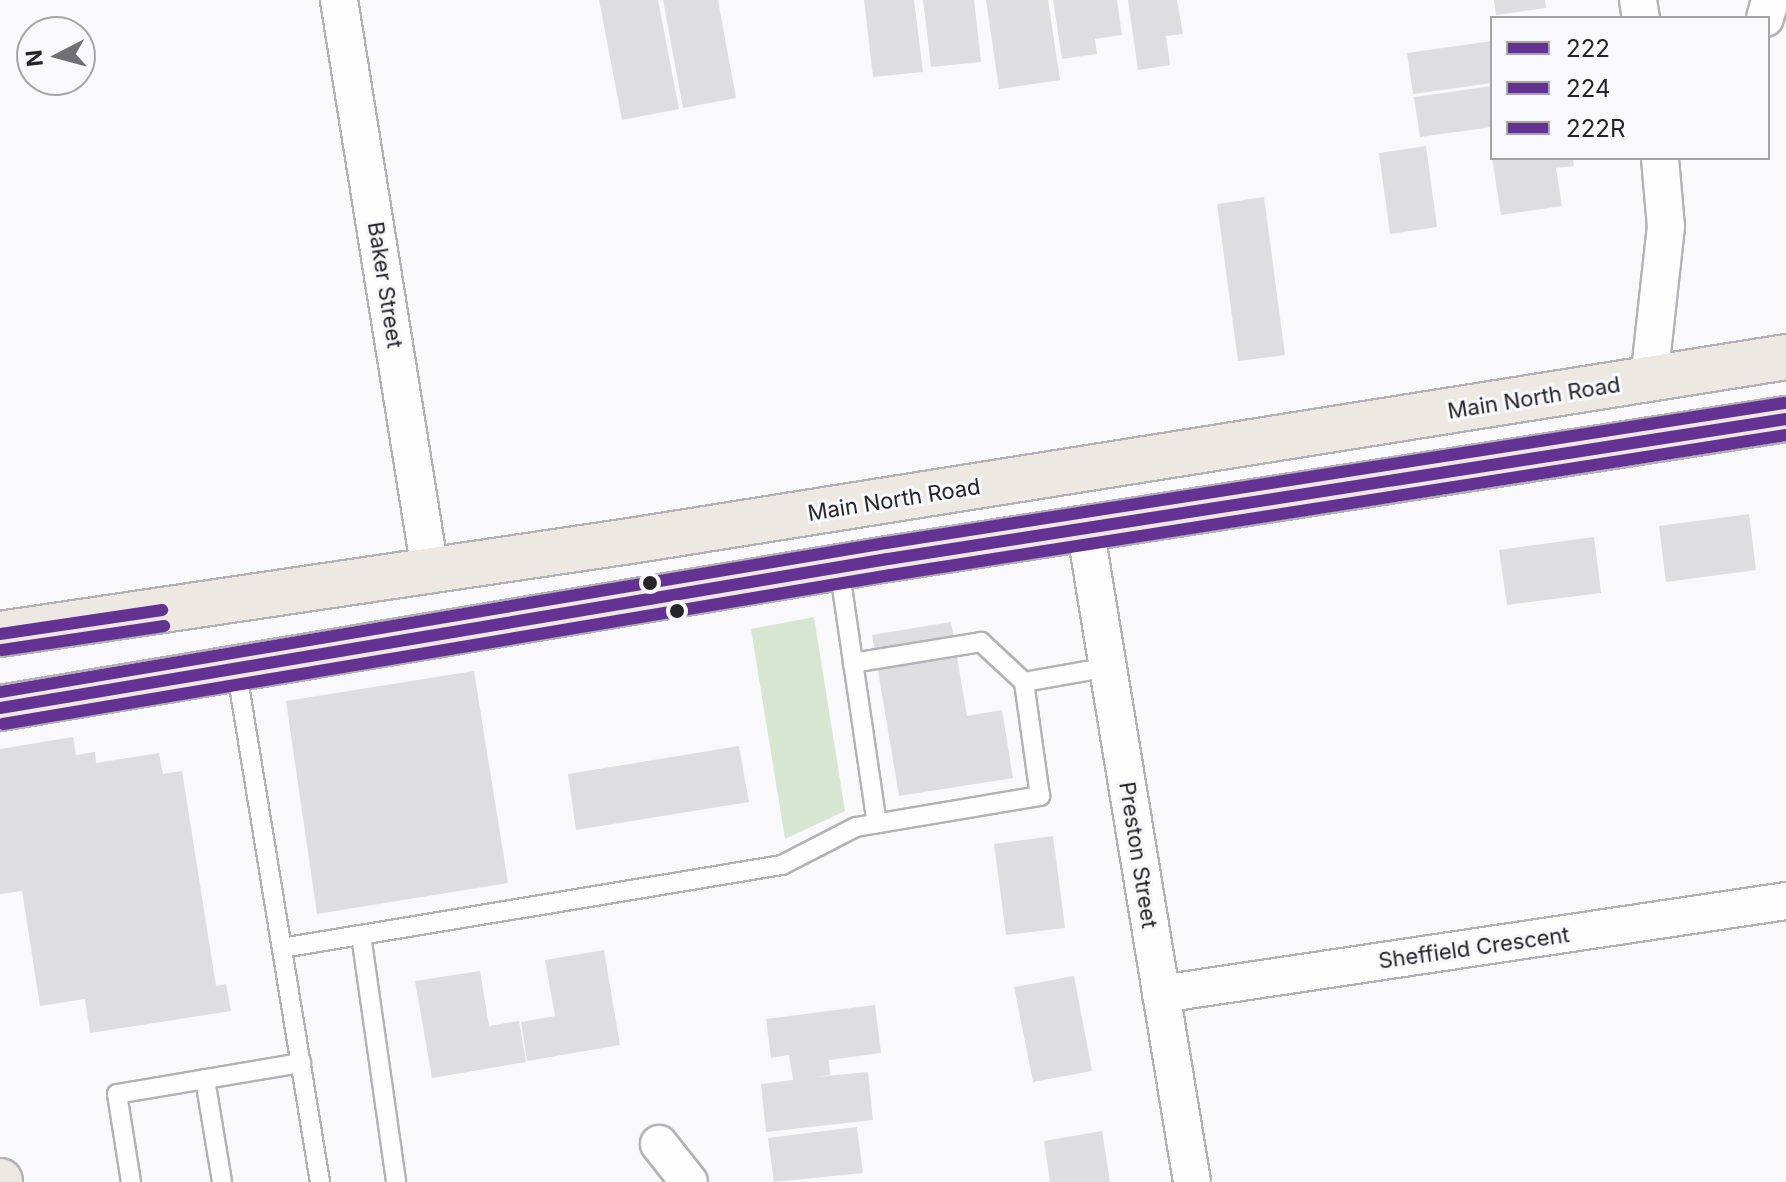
<!DOCTYPE html>
<html>
<head>
<meta charset="utf-8">
<style>
  body { margin:0 }
  #map { position:relative; width:1786px; height:1182px; overflow:hidden; background:#f9f9fc; font-family:Inter,sans-serif }
  div>[style] { position:absolute }
  .green>* { inset:0; background:#d6e6d0 }
  .building>* { inset:0; background:#dedee1 }
  .roads { filter:drop-shadow(2px 0 #b3b3b6) drop-shadow(-2px 0 #b3b3b6) drop-shadow(0 2px #b3b3b6) drop-shadow(0 -2px #b3b3b6) }
  .lane>* { height:18px; margin:-9px; padding:0 9px; transform-origin:9px; border-radius:9px; background:#fefeff }
  .street>* { height:36px; margin:-18px; padding:0 18px; transform-origin:18px; border-radius:18px; background:#fefeff }
  .highway>* { height:44px; margin:-22px; padding:0 22px; transform-origin:22px; border-radius:22px; background:#ede9e2 }
  .bus-1>* { height:12px; margin:-6px; padding:0 6px; transform-origin:6px; border-radius:6px; background:#633293 }
  .bus-2>* { height:12px; margin:-6px; padding:0 6px; transform-origin:6px; border-radius:6px; background:#633293 }
  .bus-3>* { height:12px; margin:-6px; padding:0 6px; transform-origin:6px; border-radius:6px; background:#633293 }
  .dots>* { width:22px; height:22px; translate:-50% -50%; box-sizing:border-box; border:4px solid #f8f8fd; border-radius:50% }
  span { translate:-50% -50%; white-space:nowrap; text-align:center; line-height:1.15; -webkit-text-stroke:6px #f8f8fd; paint-order:stroke }
  .street-label { font-size:22px; color:#26262a }
  .legend { position:absolute; left:1490px; top:16px; width:280px; height:144px; box-sizing:border-box; background:#f8f8fd; border:2px solid #a4a4a9; margin:0; padding:10px 14px; list-style:none; font-size:24px; color:#26262a }
  .legend li { display:flex; align-items:center; gap:16px; height:40px }
  .legend b { width:40px; border:2px solid #a4a4a9 }
  .north { position:absolute; left:16px; top:16px; width:80px; height:80px; box-sizing:border-box; background:#f8f8fd; border:2px solid #a4a4a9; border-radius:50%; rotate:264deg; font-size:22px; font-weight:700; line-height:32px; text-align:center; color:#26262a }
  .north::after { content:''; display:block; margin:auto; width:28px; height:36px; background:#707074; clip-path:polygon(50% 0,100% 100%,50% 72%,0 100%) }
</style>
</head>
<body>
<div id="map">
  <div class="green">
    <div style="clip-path:polygon(814px 617px,845px 811px,785px 839px,751px 629px)"></div>
  </div>
  <div class="building">
    <div style="clip-path:polygon(599px 0,658px 0,679px 109px,622px 120px)"></div>
    <div style="clip-path:polygon(663px 0,718px 0,736px 98px,683px 108px)"></div>
    <div style="clip-path:polygon(864px 0,914px 0,923px 72px,873px 77px)"></div>
    <div style="clip-path:polygon(923px 0,974px 0,981px 62px,931px 67px)"></div>
    <div style="clip-path:polygon(986px 0,1048px 0,1060px 80px,999px 89px)"></div>
    <div style="clip-path:polygon(1053px 0,1117px 0,1122px 35px,1095px 39px,1097px 54px,1062px 59px)"></div>
    <div style="clip-path:polygon(1128px 0,1177px 0,1183px 34px,1166px 36px,1170px 65px,1138px 70px)"></div>
    <div style="clip-path:polygon(1494px 0,1545px 0,1546px 8px,1496px 15px)"></div>
    <div style="clip-path:polygon(1492px 41px,1492px 83px,1413px 94px,1407px 53px)"></div>
    <div style="clip-path:polygon(1492px 86px,1492px 127px,1420px 137px,1414px 97px)"></div>
    <div style="clip-path:polygon(1426px 146px,1437px 227px,1390px 234px,1379px 153px)"></div>
    <div style="clip-path:polygon(1492px 158px,1573px 158px,1574px 166px,1556px 168px,1562px 206px,1501px 215px)"></div>
    <div style="clip-path:polygon(1264px 197px,1285px 355px,1238px 361px,1217px 204px)"></div>
    <div style="clip-path:polygon(1749px 514px,1756px 570px,1666px 582px,1659px 526px)"></div>
    <div style="clip-path:polygon(1594px 537px,1601px 593px,1507px 605px,1499px 550px)"></div>
    <div style="clip-path:polygon(951px 622px,967px 716px,1002px 710px,1013px 778px,899px 796px,872px 635px)"></div>
    <div style="clip-path:polygon(474px 671px,508px 883px,317px 914px,286px 701px)"></div>
    <div style="clip-path:polygon(73px 737px,76px 755px,95px 752px,96px 763px,159px 753px,163px 774px,182px 771px,216px 986px,226px 984px,231px 1011px,90px 1033px,85px 999px,40px 1006px,22px 891px,0 894px,0 749px)"></div>
    <div style="clip-path:polygon(739px 746px,749px 802px,576px 830px,568px 774px)"></div>
    <div style="clip-path:polygon(1053px 836px,1065px 928px,1006px 935px,994px 844px)"></div>
    <div style="clip-path:polygon(604px 950px,620px 1045px,527px 1061px,521px 1022px,555px 1016px,545px 960px)"></div>
    <div style="clip-path:polygon(480px 971px,489px 1026px,519px 1021px,526px 1062px,432px 1078px,415px 981px)"></div>
    <div style="clip-path:polygon(1074px 976px,1092px 1071px,1033px 1082px,1014px 987px)"></div>
    <div style="clip-path:polygon(875px 1005px,881px 1053px,829px 1060px,830px 1075px,815px 1077px,868px 1072px,873px 1120px,766px 1132px,761px 1084px,793px 1080px,789px 1055px,771px 1058px,766px 1019px)"></div>
    <div style="clip-path:polygon(857px 1127px,863px 1173px,774px 1182px,768px 1138px)"></div>
    <div style="clip-path:polygon(1102px 1131px,1110px 1182px,1050px 1182px,1044px 1141px)"></div>
  </div>
  <div class="roads">
    <div class="lane">
      <div style="left:839px;top:567px;width:259px;rotate:81.6deg"></div>
      <div style="left:236px;top:667px;width:522px;rotate:80.74deg"></div>
      <div style="left:1024px;top:682px;width:85px;rotate:-10.1deg"></div>
      <div style="left:361px;top:935px;width:249px;rotate:81.9deg"></div>
      <div style="left:282px;top:948px;width:507px;rotate:-9.43deg"></div>
      <div style="left:782px;top:865px;width:83px;rotate:-27.2deg"></div>
      <div style="left:856px;top:827px;width:187px;rotate:-9.6deg"></div>
      <div style="left:1040px;top:796px;width:115px;rotate:-98deg"></div>
      <div style="left:1024px;top:682px;width:59px;rotate:-137.1deg"></div>
      <div style="left:981px;top:642px;width:130px;rotate:170.7deg"></div>
      <div style="left:205px;top:1079px;width:104px;rotate:80.6deg"></div>
      <div style="left:131px;top:1182px;width:89px;rotate:-99deg"></div>
      <div style="left:117px;top:1094px;width:187px;rotate:-9.6deg"></div>
    </div>
    <div class="street">
      <div style="left:339px;top:0;width:578px;rotate:80.94deg"></div>
      <div style="left:1638px;top:0;width:18px;rotate:81deg"></div>
      <div style="left:1765px;top:18px;width:19px;rotate:-74deg"></div>
      <div style="left:1649px;top:380px;width:154px;rotate:-83.7deg"></div>
      <div style="left:1666px;top:227px;width:69px;rotate:-95deg"></div>
      <div style="left:1085px;top:527px;width:664px;rotate:80.72deg"></div>
      <div style="left:1161px;top:994px;width:632px;rotate:-8.46deg"></div>
      <div style="left:659px;top:1144px;width:48px;rotate:51.7deg"></div>
    </div>
    <div class="highway">
      <div style="left:0;top:634px;width:637px;rotate:-8.4deg"></div>
      <div style="left:630px;top:541px;width:1171px;rotate:-9.04deg"></div>
      <div style="left:0;top:708px;width:900px;rotate:-9.53deg"></div>
      <div style="left:888px;top:559px;width:909px;rotate:-8.86deg"></div>
      <div style="left:0;top:1181px;width:1px;rotate:90deg"></div>
    </div>
  </div>
  <div class="bus-1">
    <div style="left:0;top:634px;width:164px;rotate:-8.4deg"></div>
    <div style="left:0;top:708px;width:900px;rotate:-9.53deg"></div>
    <div style="left:888px;top:559px;width:909px;rotate:-8.86deg"></div>
  </div>
  <div class="bus-2">
    <div style="left:2px;top:650px;width:164px;rotate:-8.4deg"></div>
    <div style="left:3px;top:724px;width:900px;rotate:-9.53deg"></div>
    <div style="left:891px;top:575px;width:906px;rotate:-8.89deg"></div>
  </div>
  <div class="bus-3">
    <div style="left:0;top:692px;width:898px;rotate:-9.55deg"></div>
    <div style="left:886px;top:543px;width:909px;rotate:-8.86deg"></div>
  </div>
  <div class="dots">
    <div style="left:650px;top:583px;background:#26262a"></div>
    <div style="left:677px;top:611px;background:#26262a"></div>
  </div>
  <div class="street-label">
    <span style="left:385px;top:285px;rotate:81deg">Baker Street</span>
    <span style="left:1534px;top:398px;rotate:-9deg">Main North Road</span>
    <span style="left:894px;top:500px;rotate:-9deg">Main North Road</span>
    <span style="left:1138px;top:855px;rotate:81deg">Preston Street</span>
    <span style="left:1474px;top:948px;rotate:-8deg">Sheffield Crescent</span>
  </div>
  <ul class="legend">
  <li><b style="height:10px;background:#633293"></b>222</li>
  <li><b style="height:10px;background:#633293"></b>224</li>
  <li><b style="height:10px;background:#633293"></b>222R</li>
  </ul>
  <div class="north">N</div>
</div>
</body>
</html>
